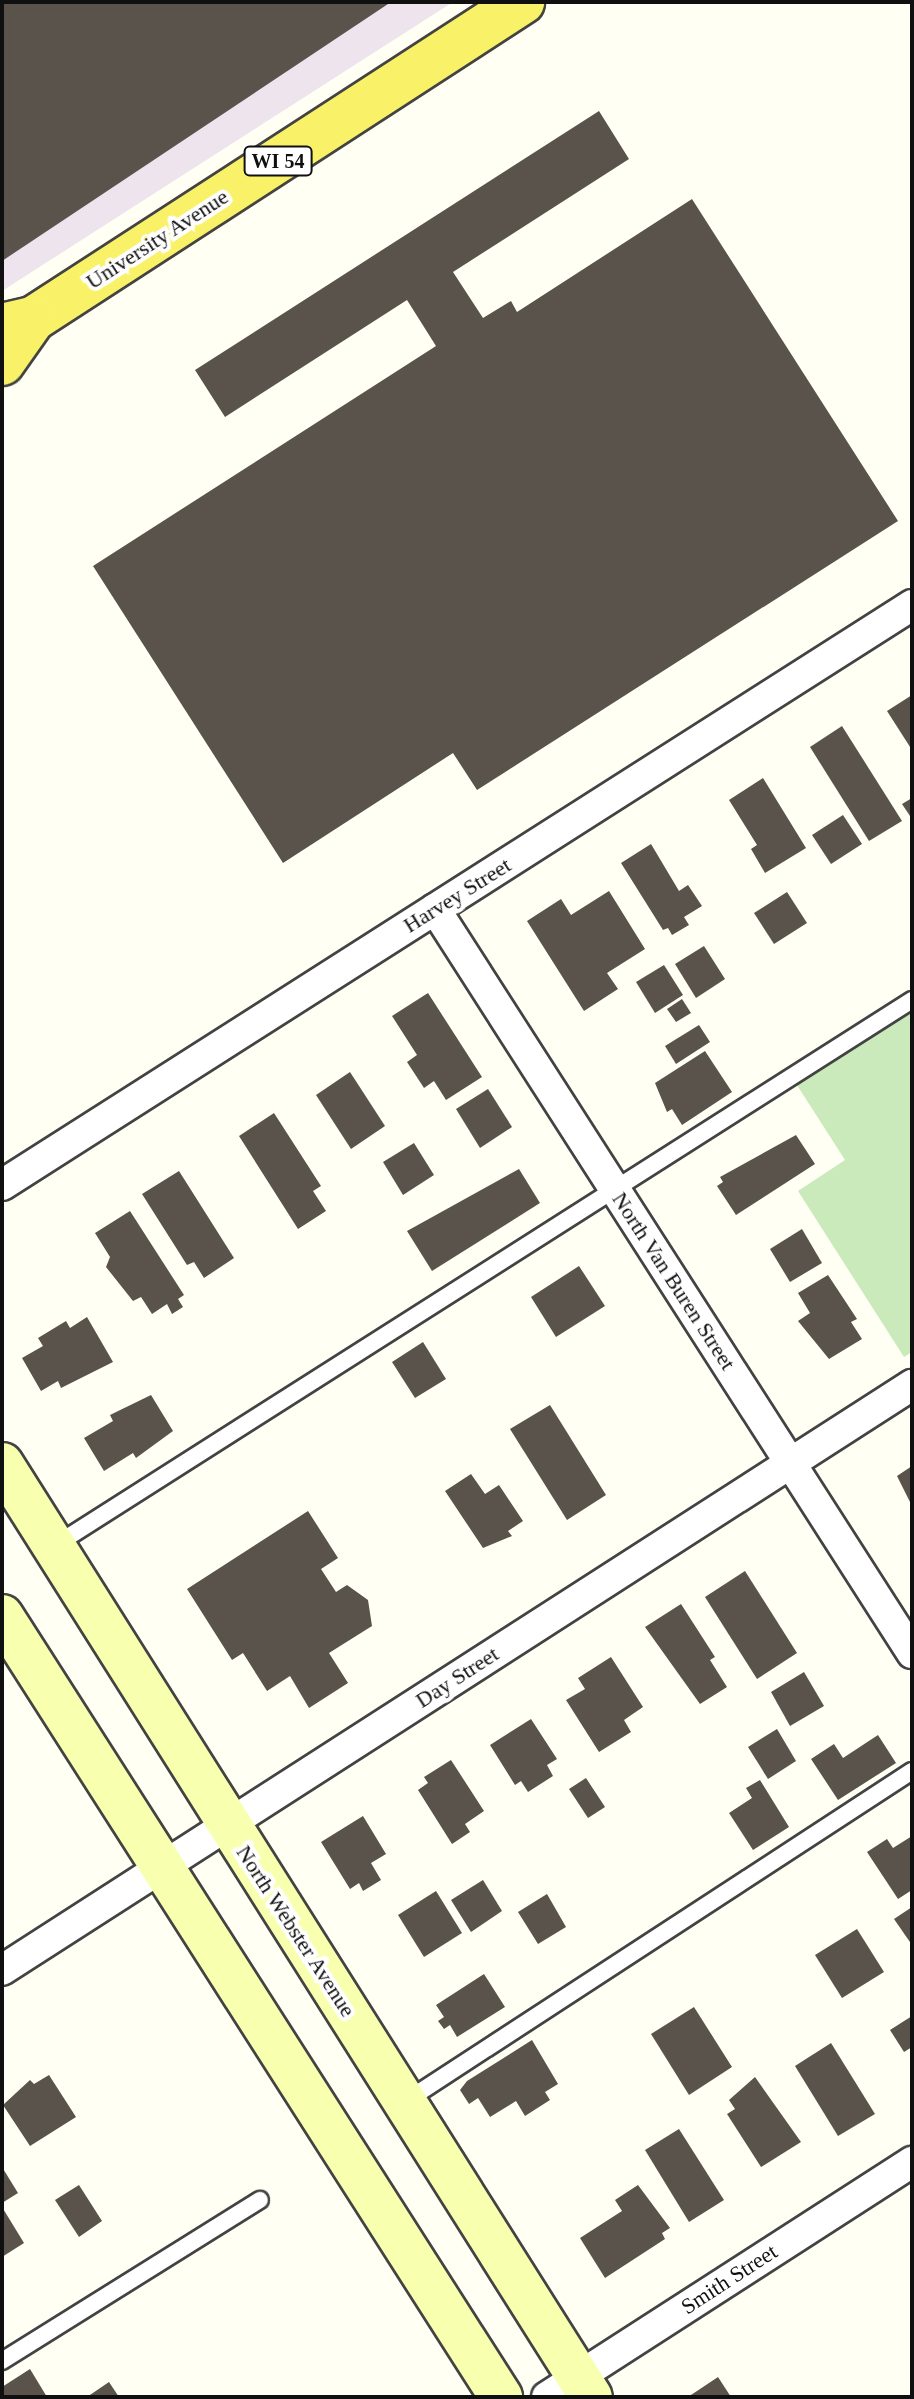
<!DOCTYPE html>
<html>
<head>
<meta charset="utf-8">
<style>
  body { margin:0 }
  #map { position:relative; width:914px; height:2399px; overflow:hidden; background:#fffff3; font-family:"Times New Roman",serif }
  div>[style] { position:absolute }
  .industrial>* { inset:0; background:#eee4ed }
  .green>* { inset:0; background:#caeabb }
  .building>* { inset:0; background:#59534c }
  .roads { filter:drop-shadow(2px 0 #434343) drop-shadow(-2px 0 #434343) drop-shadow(0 2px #434343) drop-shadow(0 -2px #434343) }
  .service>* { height:16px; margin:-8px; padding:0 8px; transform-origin:8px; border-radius:8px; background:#fff }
  .minor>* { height:30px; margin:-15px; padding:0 15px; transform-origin:15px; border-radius:15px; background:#fff }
  .secondary>* { height:42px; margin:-21px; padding:0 21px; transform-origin:21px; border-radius:21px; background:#f8ffae }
  .primary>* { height:44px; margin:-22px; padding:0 22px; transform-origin:22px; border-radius:22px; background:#f9f269 }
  span { translate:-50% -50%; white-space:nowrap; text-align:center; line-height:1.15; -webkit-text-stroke:8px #fff; paint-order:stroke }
  .shield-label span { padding:2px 6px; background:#fff; border:2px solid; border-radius:6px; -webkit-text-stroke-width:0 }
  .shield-label { font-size:20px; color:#101010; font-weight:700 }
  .street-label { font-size:22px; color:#101010 }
  .frame { position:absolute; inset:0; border:4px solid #101010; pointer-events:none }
</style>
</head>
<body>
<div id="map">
  <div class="industrial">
    <div style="clip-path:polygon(2px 2px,453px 2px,2px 291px)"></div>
  </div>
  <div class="green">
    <div style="clip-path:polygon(912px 1007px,912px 1352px,904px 1357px,798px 1191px,845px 1160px,795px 1082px)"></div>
  </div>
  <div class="building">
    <div style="clip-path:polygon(2px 2px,391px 2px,2px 261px)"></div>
    <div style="clip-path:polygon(599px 111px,629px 159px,453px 272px,483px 318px,511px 301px,517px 312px,692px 199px,898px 521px,477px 790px,453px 753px,283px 863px,93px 566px,436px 346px,407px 300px,225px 417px,195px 370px)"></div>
    <div style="clip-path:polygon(912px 695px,912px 750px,887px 711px)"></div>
    <div style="clip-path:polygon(842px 726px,902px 821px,869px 841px,810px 747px)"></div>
    <div style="clip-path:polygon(763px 778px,806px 848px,765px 873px,751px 849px,757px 845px,729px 800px)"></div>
    <div style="clip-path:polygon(912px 798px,912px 819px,902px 804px)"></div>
    <div style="clip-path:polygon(843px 815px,862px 844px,831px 864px,812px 835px)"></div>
    <div style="clip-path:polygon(651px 844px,679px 891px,688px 885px,702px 906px,684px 917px,689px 925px,672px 935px,668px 928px,663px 930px,621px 863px)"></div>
    <div style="clip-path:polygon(609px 891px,645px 949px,607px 973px,618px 989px,584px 1011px,527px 921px,561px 899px,571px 915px)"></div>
    <div style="clip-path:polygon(787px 892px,807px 923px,774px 944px,754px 913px)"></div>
    <div style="clip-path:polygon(704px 946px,725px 979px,696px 998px,675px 964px)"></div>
    <div style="clip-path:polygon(664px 965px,683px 995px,655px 1013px,636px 982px)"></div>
    <div style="clip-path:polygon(428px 993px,482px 1077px,446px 1100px,434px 1081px,424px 1088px,407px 1062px,417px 1055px,392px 1016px)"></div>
    <div style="clip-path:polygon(682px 999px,691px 1013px,676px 1022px,667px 1009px)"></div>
    <div style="clip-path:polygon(699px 1025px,710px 1042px,676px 1064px,665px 1046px)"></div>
    <div style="clip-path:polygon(705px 1051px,732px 1092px,682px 1125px,672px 1109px,667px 1112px,655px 1083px)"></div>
    <div style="clip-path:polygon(350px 1072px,385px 1126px,351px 1149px,316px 1095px)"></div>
    <div style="clip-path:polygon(488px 1089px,512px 1127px,480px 1148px,456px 1109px)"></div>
    <div style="clip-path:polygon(274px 1113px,321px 1186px,313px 1191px,326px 1211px,298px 1229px,239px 1136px)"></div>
    <div style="clip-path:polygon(796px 1135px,815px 1164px,736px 1215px,717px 1186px,723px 1182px,720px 1177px)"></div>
    <div style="clip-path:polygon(414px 1143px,434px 1175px,403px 1195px,383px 1162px)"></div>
    <div style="clip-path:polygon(519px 1169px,540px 1203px,432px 1271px,407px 1231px)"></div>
    <div style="clip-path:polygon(179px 1171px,234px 1258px,204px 1278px,194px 1262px,187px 1265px,142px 1194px)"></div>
    <div style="clip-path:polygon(130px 1211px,184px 1295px,178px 1299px,183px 1307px,172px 1314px,167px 1304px,152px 1314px,141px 1297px,133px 1301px,106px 1267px,110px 1257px,95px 1233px)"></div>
    <div style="clip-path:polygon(802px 1229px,822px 1263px,790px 1282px,770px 1249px)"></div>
    <div style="clip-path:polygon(579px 1266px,605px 1306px,556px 1337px,531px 1297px)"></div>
    <div style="clip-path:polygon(828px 1275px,857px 1319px,851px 1322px,862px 1339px,829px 1359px,798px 1321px,810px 1313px,798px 1293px)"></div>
    <div style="clip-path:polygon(87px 1317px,113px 1362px,61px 1388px,58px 1381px,41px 1391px,22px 1358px,43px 1346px,38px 1338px,66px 1321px,70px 1328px)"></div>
    <div style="clip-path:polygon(423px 1342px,446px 1379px,415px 1398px,392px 1362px)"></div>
    <div style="clip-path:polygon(151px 1395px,173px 1431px,136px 1458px,133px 1453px,104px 1471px,84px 1438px,113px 1421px,110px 1415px)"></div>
    <div style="clip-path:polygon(550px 1405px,606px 1495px,567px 1520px,510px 1429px)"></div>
    <div style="clip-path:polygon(912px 1466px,912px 1506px,897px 1476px)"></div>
    <div style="clip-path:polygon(471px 1474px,485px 1494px,499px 1485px,523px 1521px,508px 1531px,512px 1536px,483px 1548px,445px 1491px)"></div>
    <div style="clip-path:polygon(308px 1511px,338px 1558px,321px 1569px,336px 1592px,347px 1585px,368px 1600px,372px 1626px,329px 1653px,348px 1683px,309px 1708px,290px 1676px,267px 1691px,243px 1653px,232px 1660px,187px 1589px)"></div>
    <div style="clip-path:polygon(745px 1571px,797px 1653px,757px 1679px,705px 1597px)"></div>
    <div style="clip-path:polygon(681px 1604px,715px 1657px,710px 1660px,727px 1687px,700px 1704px,645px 1627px)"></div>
    <div style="clip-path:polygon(611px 1657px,643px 1707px,624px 1720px,631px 1732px,599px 1752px,566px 1700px,585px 1689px,578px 1678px)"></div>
    <div style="clip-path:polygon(804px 1672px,824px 1706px,790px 1726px,771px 1692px)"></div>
    <div style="clip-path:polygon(531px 1719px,557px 1759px,547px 1765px,553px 1776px,528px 1792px,521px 1781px,515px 1785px,490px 1745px)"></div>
    <div style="clip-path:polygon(777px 1729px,796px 1761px,768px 1779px,748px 1747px)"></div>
    <div style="clip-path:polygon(878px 1735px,896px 1763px,838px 1800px,811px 1759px,834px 1744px,843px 1758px)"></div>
    <div style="clip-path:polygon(451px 1760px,484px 1811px,465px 1824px,470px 1832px,452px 1844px,418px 1790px,428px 1783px,424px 1777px)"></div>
    <div style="clip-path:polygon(586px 1778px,605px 1807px,588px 1818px,569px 1789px)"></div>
    <div style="clip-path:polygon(760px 1780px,789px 1827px,753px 1850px,729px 1813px,752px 1798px,746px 1788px)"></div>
    <div style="clip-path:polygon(363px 1816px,386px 1854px,371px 1863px,381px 1880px,363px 1891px,359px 1883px,350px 1889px,321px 1842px)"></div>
    <div style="clip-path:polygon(912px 1836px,912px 1890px,898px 1899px,867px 1852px,887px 1839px,893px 1848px)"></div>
    <div style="clip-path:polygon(483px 1880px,502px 1911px,471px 1932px,451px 1900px)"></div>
    <div style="clip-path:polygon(436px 1891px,462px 1933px,424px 1957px,398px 1915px)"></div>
    <div style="clip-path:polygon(547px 1894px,566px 1927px,538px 1944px,518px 1912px)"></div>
    <div style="clip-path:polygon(912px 1907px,912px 1945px,894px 1919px)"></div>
    <div style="clip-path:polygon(857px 1929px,884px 1972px,842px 1998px,815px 1955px)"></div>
    <div style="clip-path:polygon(484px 1974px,505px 2007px,457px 2037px,450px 2025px,444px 2029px,438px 2021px,444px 2017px,436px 2005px)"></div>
    <div style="clip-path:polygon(694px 2007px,732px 2067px,689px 2095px,651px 2034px)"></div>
    <div style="clip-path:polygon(912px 2016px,912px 2047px,904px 2052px,890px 2030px)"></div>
    <div style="clip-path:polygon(532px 2040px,558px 2084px,545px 2092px,550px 2100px,525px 2116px,516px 2101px,490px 2117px,478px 2098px,469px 2104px,460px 2090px,467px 2081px)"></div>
    <div style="clip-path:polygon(831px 2043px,875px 2114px,838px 2136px,795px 2066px)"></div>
    <div style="clip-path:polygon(49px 2075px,76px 2117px,30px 2146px,3px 2105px,30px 2080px,34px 2084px)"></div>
    <div style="clip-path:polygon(755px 2077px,801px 2142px,761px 2167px,727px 2114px,735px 2109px,729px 2100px)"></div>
    <div style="clip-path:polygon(679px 2129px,724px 2200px,689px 2222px,645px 2150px)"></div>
    <div style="clip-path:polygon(2px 2167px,18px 2193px,2px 2203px)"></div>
    <div style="clip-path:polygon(79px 2185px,102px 2221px,79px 2237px,55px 2200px)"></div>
    <div style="clip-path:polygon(638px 2185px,670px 2228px,662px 2233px,665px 2239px,605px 2278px,580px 2238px,622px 2211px,615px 2200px)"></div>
    <div style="clip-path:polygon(2px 2207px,24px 2243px,2px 2257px)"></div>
    <div style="clip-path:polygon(30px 2369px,47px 2397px,2px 2397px,2px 2387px)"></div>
    <div style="clip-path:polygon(718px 2377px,731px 2397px,688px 2397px)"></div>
    <div style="clip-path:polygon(109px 2382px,119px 2397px,87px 2397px)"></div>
  </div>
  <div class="roads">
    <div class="service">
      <div style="left:54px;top:1546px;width:1017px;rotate:-32.47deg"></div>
      <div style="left:406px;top:2101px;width:604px;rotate:-33.11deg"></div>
      <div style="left:2px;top:2361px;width:304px;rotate:-32deg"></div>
    </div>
    <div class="minor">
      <div style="left:435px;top:909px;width:884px;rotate:57.33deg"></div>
      <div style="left:2px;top:1185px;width:1079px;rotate:-32.51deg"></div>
      <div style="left:2px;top:1970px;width:1082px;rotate:-32.74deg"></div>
      <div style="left:547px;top:2397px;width:434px;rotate:-32.8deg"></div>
    </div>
    <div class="secondary">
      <div style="left:2px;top:1464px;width:1103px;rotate:57.74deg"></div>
      <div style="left:2px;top:1616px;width:927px;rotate:57.42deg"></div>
    </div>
    <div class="primary">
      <div style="left:2px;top:326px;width:32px;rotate:-13deg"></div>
      <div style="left:33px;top:319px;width:583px;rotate:-32.95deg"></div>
      <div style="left:2px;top:363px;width:54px;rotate:-54.8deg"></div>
    </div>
  </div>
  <div class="shield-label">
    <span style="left:278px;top:161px">WI 54</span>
  </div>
  <div class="street-label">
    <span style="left:157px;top:239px;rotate:-33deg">University Avenue</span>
    <span style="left:457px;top:895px;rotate:-32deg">Harvey Street</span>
    <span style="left:674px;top:1281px;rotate:57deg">North Van Buren Street</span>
    <span style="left:457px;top:1677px;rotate:-33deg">Day Street</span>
    <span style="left:296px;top:1931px;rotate:57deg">North Webster Avenue</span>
    <span style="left:729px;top:2279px;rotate:-33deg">Smith Street</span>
  </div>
  <div class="frame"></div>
</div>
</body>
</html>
